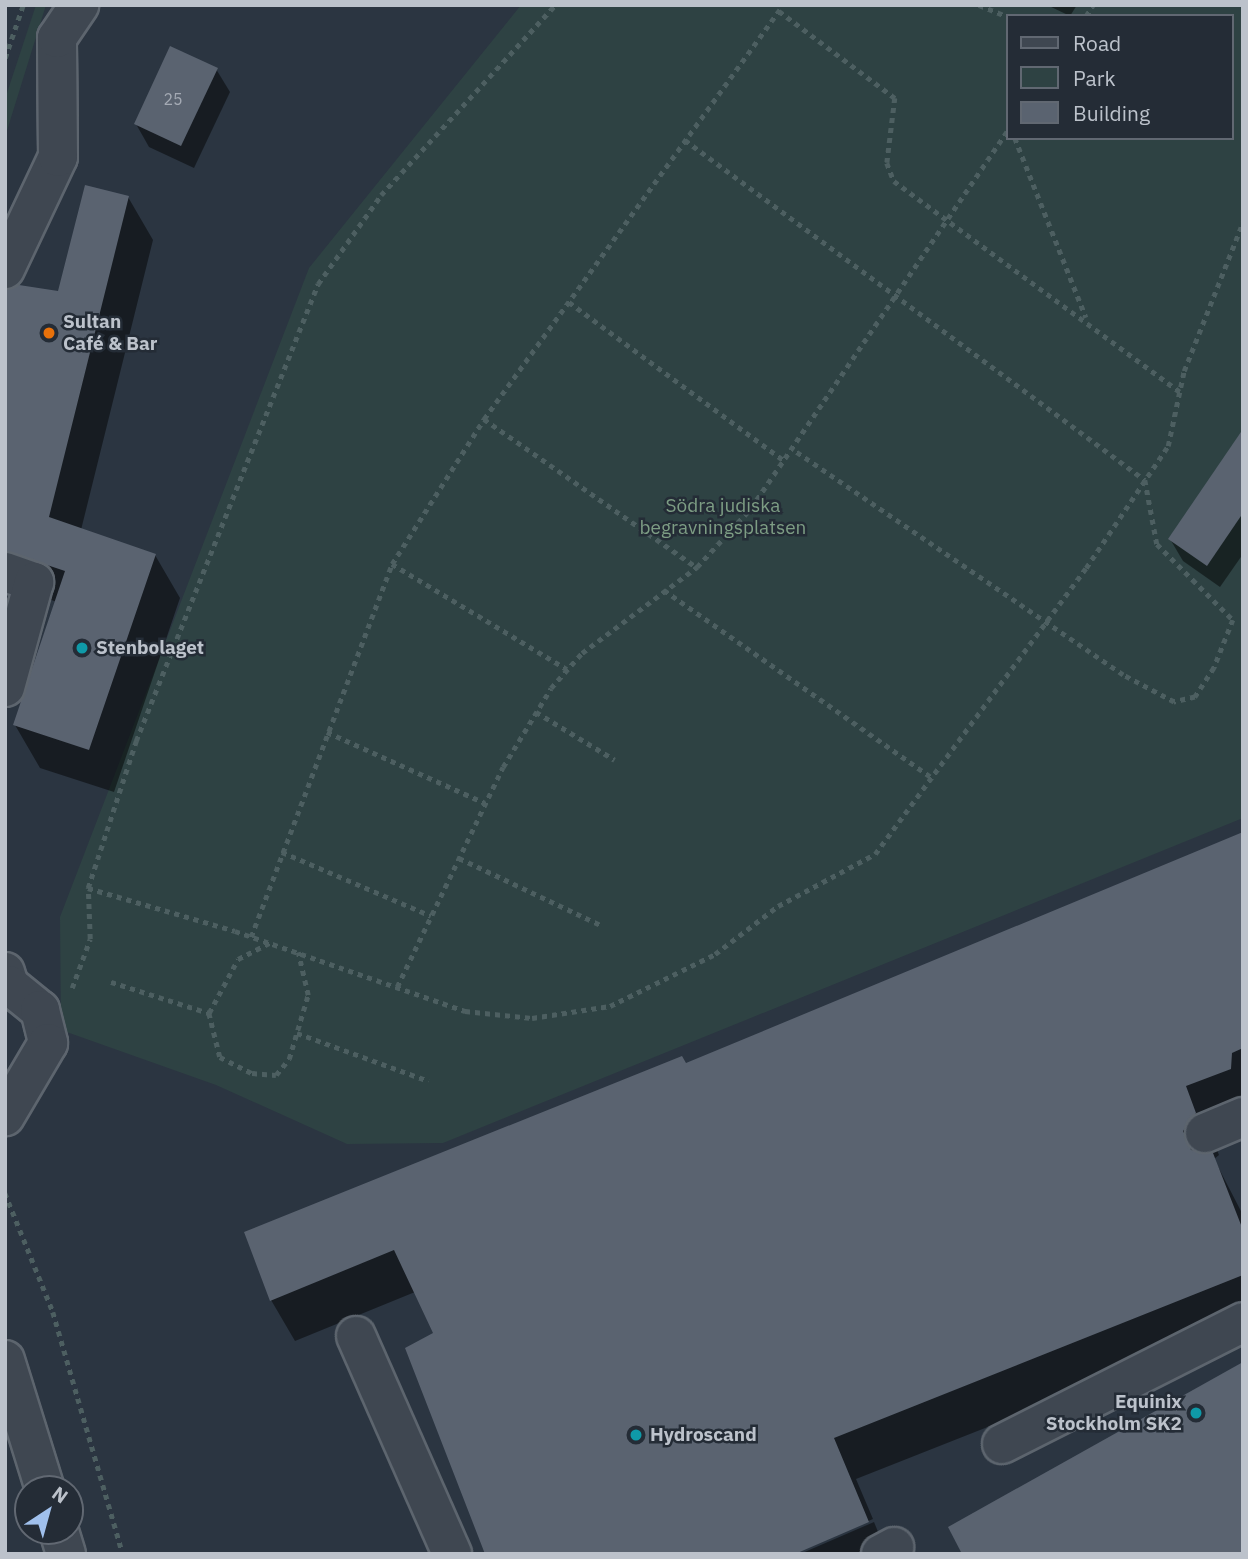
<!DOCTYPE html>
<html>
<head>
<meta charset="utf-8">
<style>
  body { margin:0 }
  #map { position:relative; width:1248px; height:1559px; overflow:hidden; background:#2b3541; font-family:"IBM Plex Sans",sans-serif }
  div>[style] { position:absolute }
  .green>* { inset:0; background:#2e4243 }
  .shadow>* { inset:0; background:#0007 }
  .building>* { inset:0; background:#5a6370 }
  .path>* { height:4.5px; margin-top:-2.25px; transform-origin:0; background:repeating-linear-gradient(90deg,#4d5f61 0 5px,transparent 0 10px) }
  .roads { filter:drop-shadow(2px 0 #5d656e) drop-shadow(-2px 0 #5d656e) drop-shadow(0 2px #5d656e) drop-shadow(0 -2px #5d656e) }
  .minor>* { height:38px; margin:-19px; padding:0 19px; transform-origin:19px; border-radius:19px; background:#3f4751 }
  .dots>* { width:19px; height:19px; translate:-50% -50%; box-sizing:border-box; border:4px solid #242c36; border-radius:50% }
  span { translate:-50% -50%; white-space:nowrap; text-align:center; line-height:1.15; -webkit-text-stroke:5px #242c36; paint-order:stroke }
  .number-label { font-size:16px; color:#a4aab4 }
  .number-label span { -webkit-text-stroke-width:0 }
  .poi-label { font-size:19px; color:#bcc2cb; font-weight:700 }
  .left { translate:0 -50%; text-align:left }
  .right { translate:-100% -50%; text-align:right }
  .park-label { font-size:19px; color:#7d9d84 }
  .frame { position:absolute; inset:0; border:7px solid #bcc2cb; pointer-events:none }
  .legend { position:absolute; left:1006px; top:14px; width:228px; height:126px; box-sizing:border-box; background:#242c36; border:2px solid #616872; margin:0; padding:9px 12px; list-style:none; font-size:21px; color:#bcc2cb }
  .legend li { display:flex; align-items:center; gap:14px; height:35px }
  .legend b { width:35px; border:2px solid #616872 }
  .north { position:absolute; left:14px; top:1475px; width:70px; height:70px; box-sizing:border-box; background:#242c36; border:2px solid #616872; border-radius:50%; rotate:36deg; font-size:19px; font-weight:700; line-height:28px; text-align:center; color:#bcc2cb }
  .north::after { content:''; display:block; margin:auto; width:24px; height:32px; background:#a0c0ec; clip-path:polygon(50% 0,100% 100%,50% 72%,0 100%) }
</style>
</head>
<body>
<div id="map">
  <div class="green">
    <div style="clip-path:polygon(36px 5px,46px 5px,5px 137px,5px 99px)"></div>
    <div style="clip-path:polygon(evenodd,521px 5px,1243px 5px,1243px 818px,443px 1143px,347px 1144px,216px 1085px,61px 1030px,60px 917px,309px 268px,521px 5px,1008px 16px,1232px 16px,1232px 138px,1008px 138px,1008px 16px)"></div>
  </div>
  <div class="shadow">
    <div style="clip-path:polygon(1047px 5px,1077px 5px,1070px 16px)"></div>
    <div style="clip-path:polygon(216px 69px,230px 92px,194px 168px,149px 147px,136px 124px)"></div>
    <div style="clip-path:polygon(128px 197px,153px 240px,81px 530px,155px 555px,180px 598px,114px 792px,40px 768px,15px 725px,57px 602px,5px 584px,5px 308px,59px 293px)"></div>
    <div style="clip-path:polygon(1243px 440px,1243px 554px,1220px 587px,1183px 561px,1170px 539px)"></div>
    <div style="clip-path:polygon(1243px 834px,1243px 1114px,1208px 1127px,1219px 1155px,1214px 1159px,1243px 1215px,1243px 1326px,856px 1479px,873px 1519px,791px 1554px,436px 1334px,415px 1292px,295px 1341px,271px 1300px,686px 1065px)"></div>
    <div style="clip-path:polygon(874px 1522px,887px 1554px,800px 1554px)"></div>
  </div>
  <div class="building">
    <div style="clip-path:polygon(170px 46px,218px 68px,181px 146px,134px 124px)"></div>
    <div style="clip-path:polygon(85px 185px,129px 196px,49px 517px,156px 554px,89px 750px,13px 725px,65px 571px,5px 551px,5px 291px,19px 285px,58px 291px)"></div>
    <div style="clip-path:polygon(1243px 429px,1243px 513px,1207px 566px,1168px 539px)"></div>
    <div style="clip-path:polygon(1243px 832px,1243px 1048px,1232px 1053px,1231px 1069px,1186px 1086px,1196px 1113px,1183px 1131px,1191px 1150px,1213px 1153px,1243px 1230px,1243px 1275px,834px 1438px,869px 1522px,795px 1554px,485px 1554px,405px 1348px,433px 1333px,394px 1250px,270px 1301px,244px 1232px,682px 1056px,686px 1063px)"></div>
    <div style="clip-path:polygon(1243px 1362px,1243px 1554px,962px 1554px,948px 1527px)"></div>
  </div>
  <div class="path">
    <div style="left:979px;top:5px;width:31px;rotate:22deg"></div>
    <div style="left:779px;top:11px;width:145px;rotate:36.9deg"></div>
    <div style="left:895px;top:98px;width:65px;rotate:97deg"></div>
    <div style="left:887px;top:163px;width:19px;rotate:69deg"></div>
    <div style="left:894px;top:181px;width:355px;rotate:36.4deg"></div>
    <div style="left:1086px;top:16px;width:13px;rotate:-58deg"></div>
    <div style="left:5px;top:58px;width:56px;rotate:-71.2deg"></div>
    <div style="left:1015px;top:138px;width:193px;rotate:68.4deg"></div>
    <div style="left:685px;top:140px;width:572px;rotate:36.47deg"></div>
    <div style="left:1145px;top:480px;width:65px;rotate:79.4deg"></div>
    <div style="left:1157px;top:544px;width:107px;rotate:45deg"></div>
    <div style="left:1233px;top:620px;width:52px;rotate:111.6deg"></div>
    <div style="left:1214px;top:668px;width:35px;rotate:123deg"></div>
    <div style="left:1195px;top:697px;width:22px;rotate:167deg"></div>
    <div style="left:1174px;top:702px;width:58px;rotate:-152.1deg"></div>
    <div style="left:1123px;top:675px;width:399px;rotate:-145.7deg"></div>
    <div style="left:569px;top:302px;width:268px;rotate:36.4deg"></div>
    <div style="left:484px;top:419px;width:259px;rotate:34.9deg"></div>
    <div style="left:392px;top:564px;width:204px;rotate:31deg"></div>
    <div style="left:664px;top:590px;width:326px;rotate:35deg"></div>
    <div style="left:536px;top:712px;width:92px;rotate:31.3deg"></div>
    <div style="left:327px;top:732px;width:173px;rotate:24.2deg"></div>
    <div style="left:282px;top:852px;width:162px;rotate:23.2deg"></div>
    <div style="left:459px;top:858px;width:159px;rotate:25.3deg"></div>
    <div style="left:88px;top:888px;width:153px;rotate:16.3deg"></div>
    <div style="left:235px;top:931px;width:244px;rotate:19.2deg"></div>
    <div style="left:465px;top:1011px;width:67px;rotate:6deg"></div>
    <div style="left:532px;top:1018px;width:79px;rotate:-8.7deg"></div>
    <div style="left:610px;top:1006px;width:117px;rotate:-26.3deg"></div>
    <div style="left:715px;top:954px;width:79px;rotate:-37.3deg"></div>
    <div style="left:778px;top:906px;width:110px;rotate:-28.2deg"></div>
    <div style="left:875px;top:854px;width:355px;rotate:-53.6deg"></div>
    <div style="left:1086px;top:568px;width:147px;rotate:-56.1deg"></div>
    <div style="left:1168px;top:446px;width:77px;rotate:-78deg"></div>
    <div style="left:1184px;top:371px;width:160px;rotate:-68.4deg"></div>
    <div style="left:251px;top:937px;width:399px;rotate:-69.3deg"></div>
    <div style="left:392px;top:564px;width:172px;rotate:-57.6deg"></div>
    <div style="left:484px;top:419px;width:511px;rotate:-54.16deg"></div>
    <div style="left:111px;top:982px;width:103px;rotate:17.6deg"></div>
    <div style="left:209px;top:1013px;width:45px;rotate:76deg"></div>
    <div style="left:220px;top:1057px;width:36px;rotate:27deg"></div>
    <div style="left:252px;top:1073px;width:24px;rotate:5deg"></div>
    <div style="left:276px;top:1075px;width:21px;rotate:-51deg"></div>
    <div style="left:289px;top:1059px;width:67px;rotate:-73.5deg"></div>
    <div style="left:308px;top:995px;width:44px;rotate:-103.1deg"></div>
    <div style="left:397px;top:987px;width:244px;rotate:-64.3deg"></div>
    <div style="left:503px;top:767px;width:92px;rotate:-58.7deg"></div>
    <div style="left:551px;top:688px;width:47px;rotate:-48.5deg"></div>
    <div style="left:582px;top:653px;width:144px;rotate:-36.8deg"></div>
    <div style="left:697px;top:567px;width:80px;rotate:-47.5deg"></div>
    <div style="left:751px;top:508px;width:457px;rotate:-55.8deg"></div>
    <div style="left:72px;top:988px;width:52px;rotate:-69.8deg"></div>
    <div style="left:90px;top:939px;width:51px;rotate:-92.2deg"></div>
    <div style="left:88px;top:888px;width:155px;rotate:-71.9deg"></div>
    <div style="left:136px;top:741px;width:492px;rotate:-68.3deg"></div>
    <div style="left:318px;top:284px;width:109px;rotate:-54.7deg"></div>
    <div style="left:381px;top:195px;width:258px;rotate:-47.5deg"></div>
    <div style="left:209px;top:1013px;width:61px;rotate:-61.8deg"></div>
    <div style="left:238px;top:959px;width:36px;rotate:-27deg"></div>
    <div style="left:297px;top:1033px;width:140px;rotate:20deg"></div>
    <div style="left:5px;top:1193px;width:128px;rotate:68deg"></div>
    <div style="left:53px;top:1312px;width:252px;rotate:73.9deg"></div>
  </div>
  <div class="roads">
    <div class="minor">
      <div style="left:5px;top:269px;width:124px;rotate:-64.7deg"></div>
      <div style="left:58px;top:157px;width:119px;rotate:-90.5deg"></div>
      <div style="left:57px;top:38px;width:40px;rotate:-56deg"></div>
      <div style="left:5px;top:572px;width:31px;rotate:19deg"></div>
      <div style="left:34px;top:582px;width:109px;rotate:105.4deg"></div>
      <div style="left:5px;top:972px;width:14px;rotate:73deg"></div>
      <div style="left:9px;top:985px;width:40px;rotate:39deg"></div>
      <div style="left:40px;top:1010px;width:34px;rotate:76deg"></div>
      <div style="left:48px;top:1043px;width:85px;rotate:120.5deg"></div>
      <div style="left:1205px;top:1133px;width:41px;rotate:-22.8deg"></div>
      <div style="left:356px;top:1336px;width:238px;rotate:66.2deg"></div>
      <div style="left:5px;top:1360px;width:135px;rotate:72.8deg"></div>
      <div style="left:1002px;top:1444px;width:270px;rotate:-26.8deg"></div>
      <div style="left:59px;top:1531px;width:24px;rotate:73deg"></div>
      <div style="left:881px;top:1554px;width:15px;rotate:-28deg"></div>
    </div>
  </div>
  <div class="dots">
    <div style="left:49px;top:333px;background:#e8710a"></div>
    <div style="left:82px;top:648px;background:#0f9aa8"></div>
    <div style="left:1196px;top:1413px;background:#0f9aa8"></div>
    <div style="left:636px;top:1435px;background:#0f9aa8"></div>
  </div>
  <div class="number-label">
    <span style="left:173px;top:99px">25</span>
  </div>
  <div class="poi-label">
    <span class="left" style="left:63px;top:333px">Sultan<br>Café &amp; Bar</span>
    <span class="left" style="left:96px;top:648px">Stenbolaget</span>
    <span class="right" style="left:1182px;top:1413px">Equinix<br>Stockholm SK2</span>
    <span class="left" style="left:650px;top:1435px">Hydroscand</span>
  </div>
  <div class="park-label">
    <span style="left:723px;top:517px">Södra judiska<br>begravningsplatsen</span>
  </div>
  <div class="frame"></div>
  <ul class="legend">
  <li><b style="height:9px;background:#3f4751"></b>Road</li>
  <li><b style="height:19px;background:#2e4243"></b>Park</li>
  <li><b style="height:19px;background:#5a6370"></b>Building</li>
  </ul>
  <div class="north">N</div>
</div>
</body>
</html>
